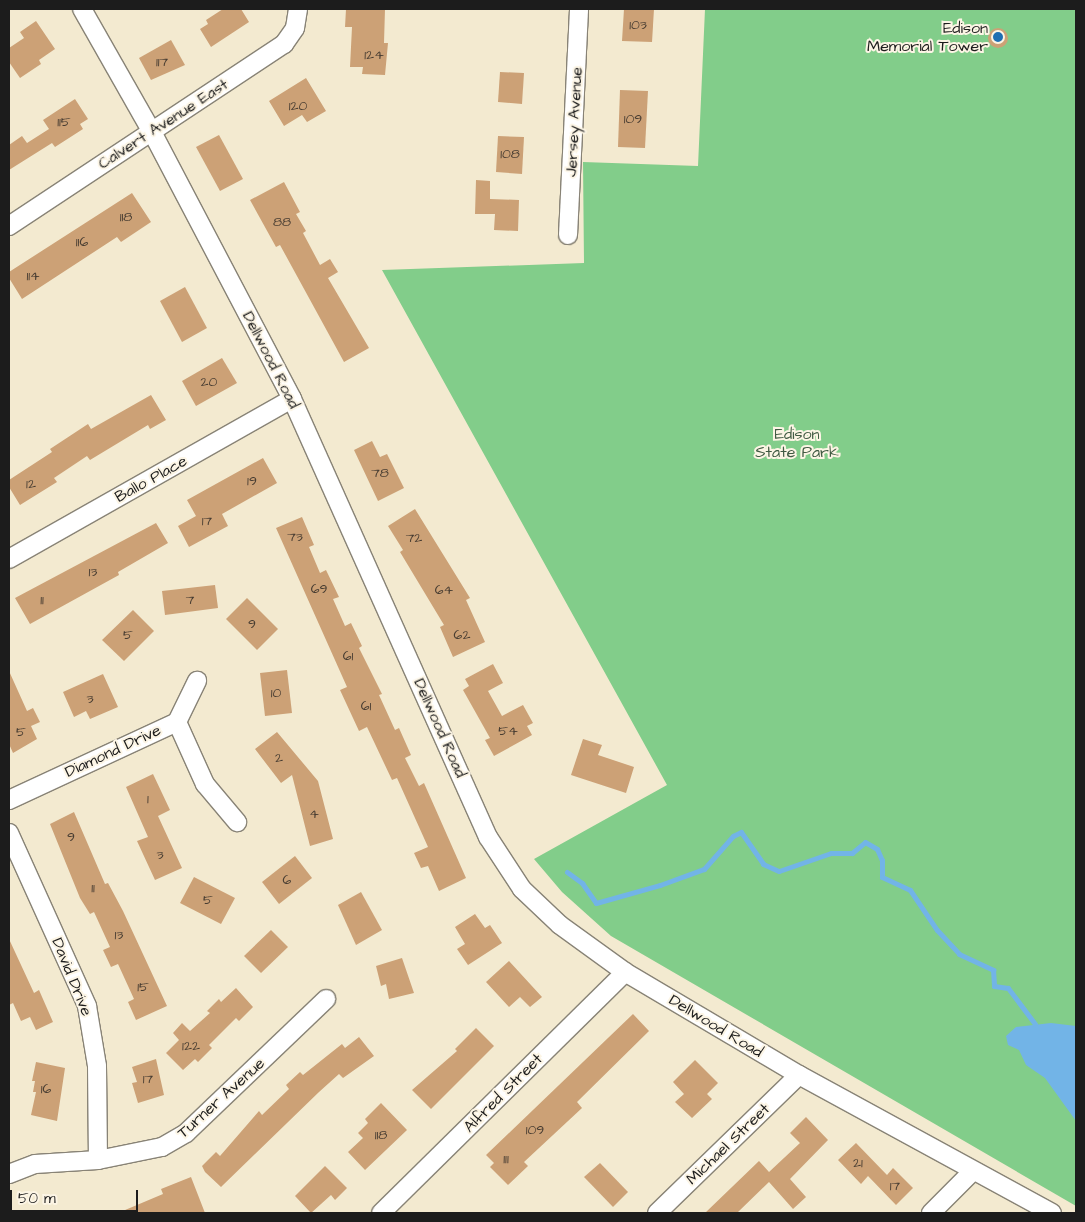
<!DOCTYPE html>
<html>
<head>
<meta charset="utf-8">
<style>
  body { margin:0 }
  #map { position:relative; width:1085px; height:1222px; overflow:hidden; background:#f3ead0; font-family:"Architects Daughter",sans-serif }
  div>[style] { position:absolute }
  .green>* { inset:0; background:#82cd8a }
  .water>* { inset:0; background:#72b4e7 }
  .stream>* { height:5px; margin:-2.5px; padding:0 2.5px; transform-origin:2.5px; border-radius:2.5px; background:#72b4e7 }
  .building>* { inset:0; background:#cca176 }
  .round { border-radius:50% }
  .roads { filter:drop-shadow(1px 0 #888376) drop-shadow(-1px 0 #888376) drop-shadow(0 1px #888376) drop-shadow(0 -1px #888376) }
  .minor>* { height:18px; margin:-9px; padding:0 9px; transform-origin:9px; border-radius:9px; background:#fff }
  .dots>* { width:14px; height:14px; translate:-50% -50%; box-sizing:border-box; border:2px solid #fcf5e5; border-radius:50% }
  span { translate:-50% -50%; white-space:nowrap; text-align:center; line-height:1.15; -webkit-text-stroke:4px #fcf5e5; paint-order:stroke }
  .number-label { font-size:14px; color:#483d32 }
  .number-label span { -webkit-text-stroke-width:0 }
  .poi-label { font-size:16px; color:#1c1c1c }
  .right { translate:-100% -50%; text-align:right }
  .street-label { font-size:16px; color:#1c1c1c }
  .park-label { font-size:16px; color:#405a42 }
  .frame { position:absolute; inset:0; border:10px solid #1c1c1c; pointer-events:none }
  .scale { position:absolute; left:10px; top:1190px; width:128px; height:22px; box-sizing:border-box; border:2px solid #1c1c1c; border-top:0; padding-left:6px; font-size:15px; line-height:18px; white-space:nowrap; color:#1c1c1c; -webkit-text-stroke:4px #fcf5e5; paint-order:stroke }
</style>
</head>
<body>
<div id="map">
  <div class="green">
    <div style="clip-path:polygon(705px 9px,1076px 9px,1076px 1206px,611px 936px,562px 892px,534px 859px,667px 785px,382px 270px,584px 263px,583px 162px,698px 166px)"></div>
  </div>
  <div class="water">
    <div style="clip-path:polygon(1051px 1023px,1076px 1026px,1076px 1121px,1045px 1078px,1026px 1065px,1019px 1050px,1008px 1045px,1006px 1036px,1016px 1027px)"></div>
  </div>
  <div class="stream">
    <div style="left:567px;top:872px;width:19px;rotate:36deg"></div>
    <div style="left:582px;top:883px;width:24px;rotate:55deg"></div>
    <div style="left:596px;top:903px;width:66px;rotate:-15.7deg"></div>
    <div style="left:660px;top:885px;width:47px;rotate:-20deg"></div>
    <div style="left:704px;top:869px;width:44px;rotate:-48.7deg"></div>
    <div style="left:733px;top:836px;width:9px;rotate:-27deg"></div>
    <div style="left:741px;top:832px;width:39px;rotate:55deg"></div>
    <div style="left:763px;top:864px;width:17px;rotate:24deg"></div>
    <div style="left:779px;top:871px;width:55px;rotate:-19.1deg"></div>
    <div style="left:831px;top:853px;width:21px"></div>
    <div style="left:852px;top:853px;width:17px;rotate:-40deg"></div>
    <div style="left:865px;top:842px;width:14px;rotate:30deg"></div>
    <div style="left:877px;top:849px;width:12px;rotate:66deg"></div>
    <div style="left:882px;top:860px;width:17px;rotate:90deg"></div>
    <div style="left:882px;top:877px;width:31px;rotate:25deg"></div>
    <div style="left:910px;top:890px;width:48px;rotate:56deg"></div>
    <div style="left:937px;top:930px;width:33px;rotate:47deg"></div>
    <div style="left:959px;top:954px;width:38px;rotate:25deg"></div>
    <div style="left:993px;top:970px;width:16px;rotate:86deg"></div>
    <div style="left:994px;top:986px;width:14px;rotate:8deg"></div>
    <div style="left:1008px;top:988px;width:45px;rotate:53.1deg"></div>
  </div>
  <div class="building">
    <div style="clip-path:polygon(223px 9px,241px 9px,249px 22px,211px 47px,200px 29px,208px 24px,206px 20px)"></div>
    <div style="clip-path:polygon(346px 9px,385px 9px,384px 43px,388px 43px,385px 75px,362px 74px,363px 67px,350px 67px,352px 27px,345px 27px)"></div>
    <div style="clip-path:polygon(624px 9px,654px 9px,652px 42px,622px 41px)"></div>
    <div style="clip-path:polygon(36px 21px,55px 49px,39px 60px,41px 64px,20px 78px,9px 62px,9px 48px,24px 38px,20px 32px)"></div>
    <div class="round" style="left:988px;top:28px;width:20px;height:20px"></div>
    <div style="clip-path:polygon(171px 40px,185px 65px,151px 80px,139px 58px)"></div>
    <div style="clip-path:polygon(500px 72px,524px 73px,522px 104px,498px 102px)"></div>
    <div style="clip-path:polygon(306px 78px,326px 111px,307px 122px,302px 115px,284px 126px,269px 101px)"></div>
    <div style="clip-path:polygon(620px 90px,648px 91px,645px 148px,618px 147px)"></div>
    <div style="clip-path:polygon(75px 99px,88px 119px,80px 124px,83px 129px,55px 147px,52px 143px,9px 170px,9px 145px,22px 136px,27px 143px,49px 129px,43px 120px)"></div>
    <div style="clip-path:polygon(219px 135px,243px 179px,220px 191px,196px 147px)"></div>
    <div style="clip-path:polygon(498px 136px,524px 137px,522px 174px,496px 172px)"></div>
    <div style="clip-path:polygon(476px 180px,490px 181px,490px 199px,519px 200px,518px 231px,494px 230px,495px 214px,475px 214px)"></div>
    <div style="clip-path:polygon(284px 182px,300px 212px,296px 214px,306px 231px,303px 233px,320px 265px,330px 259px,338px 272px,328px 278px,369px 348px,344px 362px,280px 245px,276px 247px,250px 200px)"></div>
    <div style="clip-path:polygon(132px 193px,151px 222px,121px 242px,117px 237px,22px 299px,9px 278px,9px 272px)"></div>
    <div style="clip-path:polygon(185px 287px,207px 328px,182px 342px,160px 301px)"></div>
    <div style="clip-path:polygon(222px 358px,237px 383px,196px 406px,182px 381px)"></div>
    <div style="clip-path:polygon(151px 395px,166px 420px,150px 429px,148px 425px,90px 460px,87px 456px,54px 478px,57px 482px,20px 505px,9px 487px,9px 480px,52px 452px,50px 449px,88px 424px,91px 429px)"></div>
    <div style="clip-path:polygon(372px 441px,380px 457px,387px 454px,404px 488px,378px 501px,354px 450px)"></div>
    <div style="clip-path:polygon(263px 458px,277px 483px,222px 514px,228px 526px,189px 547px,178px 526px,196px 516px,187px 500px)"></div>
    <div style="clip-path:polygon(415px 509px,470px 598px,466px 600px,485px 642px,453px 657px,440px 627px,444px 625px,400px 552px,403px 550px,388px 526px)"></div>
    <div style="clip-path:polygon(302px 517px,314px 545px,309px 547px,320px 573px,326px 570px,339px 597px,333px 599px,345px 626px,351px 623px,362px 646px,359px 648px,382px 694px,379px 695px,395px 730px,399px 728px,411px 755px,405px 758px,419px 786px,424px 783px,466px 878px,439px 891px,428px 866px,421px 868px,414px 853px,428px 847px,397px 778px,392px 780px,367px 727px,359px 731px,340px 690px,347px 687px,276px 528px)"></div>
    <div style="clip-path:polygon(156px 523px,168px 543px,118px 572px,119px 575px,30px 624px,15px 598px)"></div>
    <div style="clip-path:polygon(215px 585px,218px 608px,165px 615px,162px 591px)"></div>
    <div style="clip-path:polygon(247px 598px,278px 629px,257px 650px,226px 619px)"></div>
    <div style="clip-path:polygon(133px 610px,154px 631px,124px 661px,102px 640px)"></div>
    <div style="clip-path:polygon(493px 664px,503px 683px,488px 691px,502px 716px,523px 705px,533px 723px,527px 726px,532px 735px,494px 756px,485px 740px,490px 738px,463px 690px,469px 686px,465px 679px)"></div>
    <div style="clip-path:polygon(287px 670px,292px 713px,265px 716px,260px 673px)"></div>
    <div style="clip-path:polygon(9px 671px,27px 711px,33px 708px,40px 722px,31px 726px,37px 739px,13px 753px,9px 744px)"></div>
    <div style="clip-path:polygon(103px 674px,118px 707px,90px 719px,86px 711px,74px 717px,63px 692px)"></div>
    <div style="clip-path:polygon(277px 732px,318px 781px,333px 839px,310px 846px,292px 775px,281px 783px,255px 749px)"></div>
    <div style="clip-path:polygon(583px 739px,602px 745px,598px 755px,634px 767px,626px 793px,571px 775px)"></div>
    <div style="clip-path:polygon(153px 774px,170px 810px,158px 816px,182px 868px,155px 880px,137px 841px,148px 837px,126px 787px)"></div>
    <div style="clip-path:polygon(74px 812px,105px 884px,108px 883px,123px 911px,167px 1006px,136px 1020px,128px 1002px,134px 999px,118px 964px,111px 967px,103px 950px,110px 947px,94px 912px,90px 914px,80px 898px,50px 824px)"></div>
    <div style="clip-path:polygon(295px 856px,312px 878px,279px 904px,262px 882px)"></div>
    <div style="clip-path:polygon(194px 877px,235px 898px,221px 924px,180px 903px)"></div>
    <div style="clip-path:polygon(361px 892px,382px 930px,356px 945px,338px 905px)"></div>
    <div style="clip-path:polygon(475px 914px,485px 928px,490px 925px,502px 943px,468px 965px,457px 949px,465px 944px,455px 927px)"></div>
    <div style="clip-path:polygon(271px 930px,288px 947px,261px 973px,244px 956px)"></div>
    <div style="clip-path:polygon(9px 939px,34px 993px,39px 990px,53px 1022px,36px 1030px,30px 1017px,21px 1021px,13px 1003px,9px 1005px)"></div>
    <div style="clip-path:polygon(402px 958px,414px 993px,389px 999px,386px 984px,381px 986px,376px 966px)"></div>
    <div style="clip-path:polygon(509px 961px,542px 997px,530px 1007px,520px 997px,509px 1007px,486px 982px)"></div>
    <div style="clip-path:polygon(236px 988px,253px 1007px,239px 1021px,236px 1018px,209px 1045px,212px 1048px,198px 1062px,195px 1059px,183px 1070px,166px 1053px,179px 1040px,173px 1033px,182px 1023px,190px 1031px,210px 1013px,207px 1011px,219px 999px,221px 1002px)"></div>
    <div style="clip-path:polygon(633px 1014px,649px 1031px,577px 1102px,582px 1108px,524px 1162px,528px 1166px,508px 1185px,490px 1167px,494px 1163px,486px 1155px)"></div>
    <div style="clip-path:polygon(476px 1028px,494px 1046px,431px 1109px,412px 1090px,457px 1051px,455px 1049px)"></div>
    <div style="clip-path:polygon(359px 1037px,374px 1056px,343px 1078px,339px 1074px,319px 1092px,221px 1187px,205px 1172px,202px 1166px,216px 1152px,220px 1156px,259px 1111px,262px 1115px,289px 1089px,286px 1085px,300px 1072px,303px 1075px,342px 1044px,345px 1048px)"></div>
    <div style="clip-path:polygon(156px 1059px,164px 1095px,138px 1103px,132px 1083px,137px 1082px,132px 1067px)"></div>
    <div style="clip-path:polygon(695px 1060px,718px 1083px,707px 1094px,712px 1099px,692px 1118px,675px 1102px,684px 1094px,673px 1082px)"></div>
    <div style="clip-path:polygon(36px 1062px,65px 1068px,57px 1121px,31px 1115px,36px 1092px,33px 1092px,35px 1081px,32px 1081px)"></div>
    <div style="clip-path:polygon(381px 1103px,407px 1130px,365px 1170px,348px 1152px,363px 1138px,358px 1133px,368px 1123px,365px 1119px)"></div>
    <div style="clip-path:polygon(806px 1117px,828px 1140px,790px 1179px,806px 1197px,793px 1209px,769px 1182px,737px 1213px,705px 1213px,759px 1161px,769px 1172px,800px 1143px,790px 1133px)"></div>
    <div style="clip-path:polygon(856px 1143px,887px 1175px,893px 1168px,913px 1188px,896px 1205px,868px 1176px,861px 1184px,838px 1160px)"></div>
    <div style="clip-path:polygon(600px 1163px,628px 1192px,613px 1207px,584px 1177px)"></div>
    <div style="clip-path:polygon(325px 1166px,347px 1188px,335px 1200px,331px 1195px,311px 1213px,295px 1196px)"></div>
    <div style="clip-path:polygon(191px 1177px,205px 1213px,118px 1213px,163px 1194px,161px 1189px)"></div>
  </div>
  <div class="roads">
    <div class="minor">
      <div style="left:82px;top:9px;width:142px;rotate:60.4deg"></div>
      <div style="left:152px;top:132px;width:301px;rotate:62.3deg"></div>
      <div style="left:292px;top:399px;width:480px;rotate:65.9deg"></div>
      <div style="left:488px;top:837px;width:62px;rotate:56.8deg"></div>
      <div style="left:522px;top:889px;width:52px;rotate:43.5deg"></div>
      <div style="left:560px;top:925px;width:80px;rotate:35.9deg"></div>
      <div style="left:625px;top:972px;width:202px;rotate:30.6deg"></div>
      <div style="left:799px;top:1075px;width:288px;rotate:28.6deg"></div>
      <div style="left:9px;top:226px;width:330px;rotate:-33.5deg"></div>
      <div style="left:284px;top:44px;width:19px;rotate:-55deg"></div>
      <div style="left:295px;top:28px;width:19px;rotate:-81deg"></div>
      <div style="left:568px;top:235px;width:226px;rotate:-87.2deg"></div>
      <div style="left:9px;top:559px;width:325px;rotate:-29.5deg"></div>
      <div style="left:177px;top:722px;width:68px;rotate:65.7deg"></div>
      <div style="left:205px;top:784px;width:50px;rotate:49.9deg"></div>
      <div style="left:9px;top:800px;width:185px;rotate:-24.9deg"></div>
      <div style="left:177px;top:722px;width:46px;rotate:-64deg"></div>
      <div style="left:9px;top:833px;width:190px;rotate:65.7deg"></div>
      <div style="left:87px;top:1006px;width:61px;rotate:80.5deg"></div>
      <div style="left:97px;top:1066px;width:94px;rotate:89.4deg"></div>
      <div style="left:9px;top:1174px;width:28px;rotate:-21deg"></div>
      <div style="left:35px;top:1164px;width:63px;rotate:-3.6deg"></div>
      <div style="left:98px;top:1160px;width:65px;rotate:-11.5deg"></div>
      <div style="left:162px;top:1147px;width:28px;rotate:-30deg"></div>
      <div style="left:186px;top:1133px;width:194px;rotate:-43.7deg"></div>
      <div style="left:381px;top:1213px;width:343px;rotate:-44.6deg"></div>
      <div style="left:657px;top:1213px;width:198px;rotate:-44.2deg"></div>
      <div style="left:931px;top:1213px;width:58px;rotate:-45deg"></div>
    </div>
  </div>
  <div class="dots">
    <div style="left:998px;top:37px;background:#1f6fb2"></div>
  </div>
  <div class="number-label">
    <span style="left:638px;top:25px">103</span>
    <span style="left:374px;top:55px">124</span>
    <span style="left:162px;top:62px">117</span>
    <span style="left:298px;top:106px">120</span>
    <span style="left:633px;top:119px">109</span>
    <span style="left:64px;top:122px">115</span>
    <span style="left:510px;top:154px">108</span>
    <span style="left:126px;top:217px">118</span>
    <span style="left:282px;top:222px">88</span>
    <span style="left:82px;top:242px">116</span>
    <span style="left:33px;top:276px">114</span>
    <span style="left:209px;top:382px">20</span>
    <span style="left:380px;top:473px">78</span>
    <span style="left:252px;top:481px">19</span>
    <span style="left:31px;top:484px">12</span>
    <span style="left:207px;top:521px">17</span>
    <span style="left:295px;top:537px">73</span>
    <span style="left:414px;top:538px">72</span>
    <span style="left:93px;top:572px">13</span>
    <span style="left:319px;top:589px">69</span>
    <span style="left:444px;top:590px">64</span>
    <span style="left:42px;top:600px">11</span>
    <span style="left:190px;top:600px">7</span>
    <span style="left:252px;top:624px">9</span>
    <span style="left:128px;top:635px">5</span>
    <span style="left:462px;top:635px">62</span>
    <span style="left:348px;top:656px">61</span>
    <span style="left:276px;top:693px">10</span>
    <span style="left:90px;top:699px">3</span>
    <span style="left:366px;top:706px">61</span>
    <span style="left:508px;top:731px">54</span>
    <span style="left:21px;top:732px">5</span>
    <span style="left:279px;top:758px">2</span>
    <span style="left:148px;top:799px">1</span>
    <span style="left:314px;top:814px">4</span>
    <span style="left:71px;top:837px">9</span>
    <span style="left:160px;top:855px">3</span>
    <span style="left:287px;top:880px">6</span>
    <span style="left:93px;top:888px">11</span>
    <span style="left:208px;top:900px">5</span>
    <span style="left:119px;top:935px">13</span>
    <span style="left:143px;top:987px">15</span>
    <span style="left:191px;top:1046px">122</span>
    <span style="left:148px;top:1079px">17</span>
    <span style="left:46px;top:1089px">16</span>
    <span style="left:535px;top:1130px">109</span>
    <span style="left:381px;top:1135px">118</span>
    <span style="left:506px;top:1159px">111</span>
    <span style="left:858px;top:1163px">21</span>
    <span style="left:895px;top:1186px">17</span>
  </div>
  <div class="poi-label">
    <span class="right" style="left:988px;top:37px">Edison<br>Memorial Tower</span>
  </div>
  <div class="street-label">
    <span style="left:574px;top:122px;rotate:-87deg">Jersey Avenue</span>
    <span style="left:163px;top:124px;rotate:-33deg">Calvert Avenue East</span>
    <span style="left:271px;top:360px;rotate:63deg">Dellwood Road</span>
    <span style="left:151px;top:479px;rotate:-29deg">Ballo Place</span>
    <span style="left:440px;top:728px;rotate:66deg">Dellwood Road</span>
    <span style="left:113px;top:751px;rotate:-25deg">Diamond Drive</span>
    <span style="left:72px;top:977px;rotate:68deg">David Drive</span>
    <span style="left:716px;top:1026px;rotate:31deg">Dellwood Road</span>
    <span style="left:503px;top:1093px;rotate:-45deg">Alfred Street</span>
    <span style="left:221px;top:1098px;rotate:-42deg">Turner Avenue</span>
    <span style="left:728px;top:1144px;rotate:-44deg">Michael Street</span>
  </div>
  <div class="park-label">
    <span style="left:797px;top:443px">Edison<br>State Park</span>
  </div>
  <div class="frame"></div>
  <div class="scale">50 m</div>
</div>
</body>
</html>
